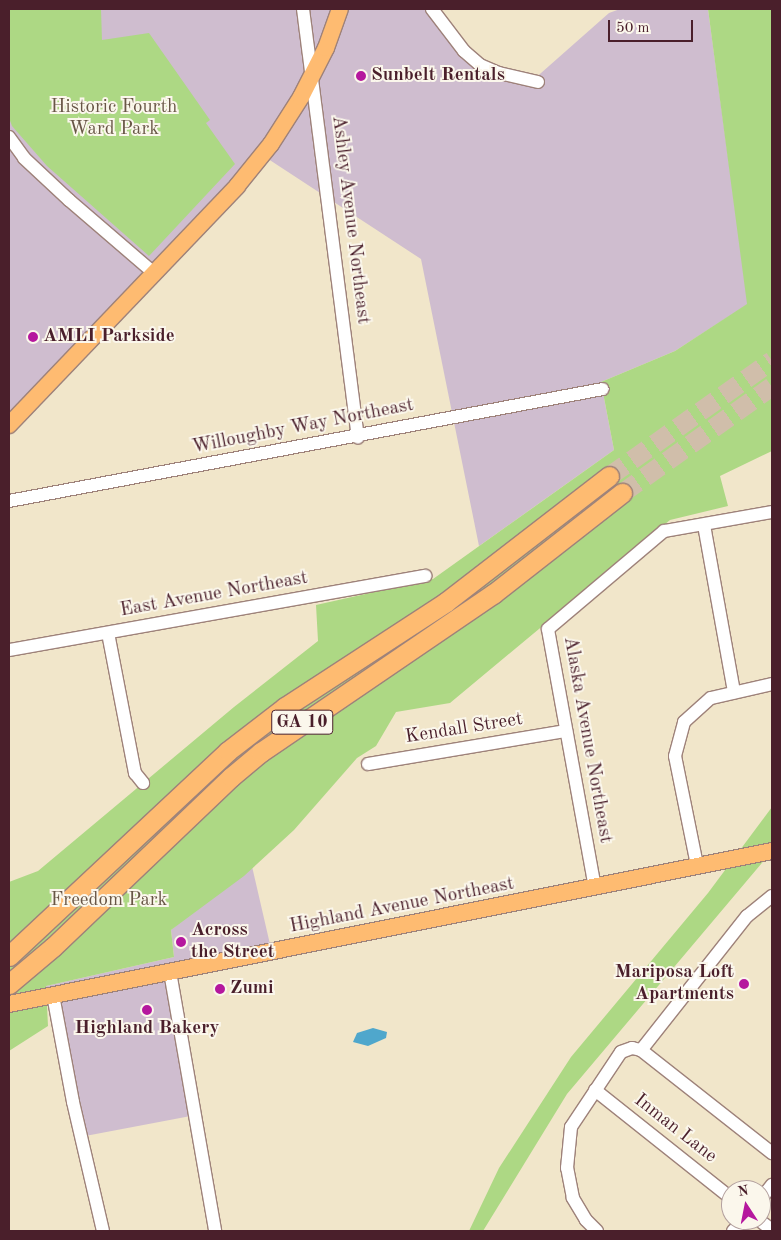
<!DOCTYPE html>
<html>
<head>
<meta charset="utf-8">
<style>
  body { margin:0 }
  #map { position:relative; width:781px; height:1240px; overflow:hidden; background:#f1e6ca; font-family:"Old Standard TT",serif }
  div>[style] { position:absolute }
  .industrial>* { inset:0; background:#cfbdcf }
  .green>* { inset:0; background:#add884 }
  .water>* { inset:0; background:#4fa7cc }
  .highway-tunnel>* { height:19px; margin-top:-9.5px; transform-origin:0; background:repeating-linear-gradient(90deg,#d0beaa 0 19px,transparent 0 28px) }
  .roads { filter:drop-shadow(1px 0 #9e827a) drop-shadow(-1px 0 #9e827a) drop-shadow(0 1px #9e827a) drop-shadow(0 -1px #9e827a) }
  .minor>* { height:12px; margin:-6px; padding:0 6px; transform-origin:6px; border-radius:6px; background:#fff }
  .major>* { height:16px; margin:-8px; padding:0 8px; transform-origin:8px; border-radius:8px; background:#febb71 }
  .highway>* { height:19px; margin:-9.5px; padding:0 9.5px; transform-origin:9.5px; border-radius:9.5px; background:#febb71 }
  .dots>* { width:14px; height:14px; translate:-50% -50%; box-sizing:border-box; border:2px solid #fbf7ec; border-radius:50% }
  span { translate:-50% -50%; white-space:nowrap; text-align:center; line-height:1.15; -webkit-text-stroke:4px #fbf7ec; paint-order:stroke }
  .shield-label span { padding:1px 4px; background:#fbf7ec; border:1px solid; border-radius:4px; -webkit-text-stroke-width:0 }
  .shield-label { font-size:18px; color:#4a1f2b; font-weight:700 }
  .poi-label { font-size:19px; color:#4a1f2b; font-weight:700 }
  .left { translate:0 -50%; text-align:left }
  .right { translate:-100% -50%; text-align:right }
  .park-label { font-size:19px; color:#685646 }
  .street-label { font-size:19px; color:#4a1f2b }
  .frame { position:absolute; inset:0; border:10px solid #4a1f2b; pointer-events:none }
  .north { position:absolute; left:721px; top:1180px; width:50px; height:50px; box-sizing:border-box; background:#fbf7ec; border:1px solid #b4a19f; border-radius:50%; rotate:349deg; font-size:14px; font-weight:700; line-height:20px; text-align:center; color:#4a1f2b }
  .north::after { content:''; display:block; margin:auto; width:18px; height:22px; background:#b5179e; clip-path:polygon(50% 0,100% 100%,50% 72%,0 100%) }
  .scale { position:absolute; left:608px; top:20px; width:85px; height:22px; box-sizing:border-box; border:2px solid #4a1f2b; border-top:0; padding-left:6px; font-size:15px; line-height:18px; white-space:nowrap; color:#4a1f2b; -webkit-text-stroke:4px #fbf7ec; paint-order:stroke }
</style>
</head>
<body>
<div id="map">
  <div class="industrial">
    <div style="clip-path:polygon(9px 9px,431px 9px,480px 66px,532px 81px,609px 13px,620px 9px,708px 9px,748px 304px,675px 351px,601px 382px,614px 450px,479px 546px,421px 259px,259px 153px,9px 432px)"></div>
    <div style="clip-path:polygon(251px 862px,272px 953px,166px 975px,196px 1115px,80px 1137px,46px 986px,174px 957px,171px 930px)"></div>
  </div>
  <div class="green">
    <div style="clip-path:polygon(9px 9px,101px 9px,102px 40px,149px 33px,210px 120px,206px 123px,235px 164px,149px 256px,47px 166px,12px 126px,9px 118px)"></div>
    <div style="clip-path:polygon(708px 9px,772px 9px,772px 451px,720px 476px,728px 506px,670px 520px,450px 703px,396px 712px,376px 746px,357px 758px,294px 830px,244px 876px,171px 930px,174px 957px,46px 986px,48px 1026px,9px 1051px,9px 882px,38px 871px,234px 707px,318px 641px,316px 605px,433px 579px,614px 450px,601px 382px,675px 351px,747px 304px)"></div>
    <div style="clip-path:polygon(772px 807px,772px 851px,567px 1094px,483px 1231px,469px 1231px,499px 1168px,571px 1057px,708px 893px)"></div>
  </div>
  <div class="water">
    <div style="clip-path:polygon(373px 1028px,387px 1032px,386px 1038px,368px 1046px,353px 1042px,357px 1033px)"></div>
  </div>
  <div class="highway-tunnel">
    <div style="left:609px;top:476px;width:200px;rotate:-35.4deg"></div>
    <div style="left:622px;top:493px;width:184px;rotate:-35.5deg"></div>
  </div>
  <div class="roads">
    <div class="minor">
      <div style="left:303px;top:9px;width:432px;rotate:82.7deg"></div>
      <div style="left:432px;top:9px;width:53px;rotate:52.7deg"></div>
      <div style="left:464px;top:51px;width:21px;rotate:41deg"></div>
      <div style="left:480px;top:65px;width:21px;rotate:23deg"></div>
      <div style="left:499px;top:73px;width:40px;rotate:13deg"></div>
      <div style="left:9px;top:137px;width:26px;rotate:54deg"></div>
      <div style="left:24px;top:158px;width:62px;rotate:43deg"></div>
      <div style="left:69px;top:200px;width:112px;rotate:40.7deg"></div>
      <div style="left:9px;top:501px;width:604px;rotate:-10.68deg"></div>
      <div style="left:704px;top:525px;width:170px;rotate:79.8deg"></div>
      <div style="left:108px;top:633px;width:143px;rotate:79.1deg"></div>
      <div style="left:135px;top:773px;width:13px;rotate:51deg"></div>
      <div style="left:9px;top:650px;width:423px;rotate:-10.1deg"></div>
      <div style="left:368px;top:764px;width:201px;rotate:-9.5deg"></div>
      <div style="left:697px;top:865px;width:111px;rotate:-101.4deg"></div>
      <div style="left:675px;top:756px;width:35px;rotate:-75deg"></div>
      <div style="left:684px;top:722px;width:36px;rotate:-42deg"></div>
      <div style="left:711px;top:698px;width:63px;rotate:-12.9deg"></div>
      <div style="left:595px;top:888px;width:263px;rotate:-100.3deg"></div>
      <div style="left:548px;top:629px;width:152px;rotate:-40.2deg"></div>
      <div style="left:664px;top:531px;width:110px;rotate:-10deg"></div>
      <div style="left:772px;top:896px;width:32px;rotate:141deg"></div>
      <div style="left:747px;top:916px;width:171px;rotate:128.3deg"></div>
      <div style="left:641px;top:1050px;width:167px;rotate:38.2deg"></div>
      <div style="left:170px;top:972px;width:263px;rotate:80.1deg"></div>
      <div style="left:53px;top:995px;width:109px;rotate:79.4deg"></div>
      <div style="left:73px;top:1102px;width:132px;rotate:76.9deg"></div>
      <div style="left:595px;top:1090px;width:174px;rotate:38.5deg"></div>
      <div style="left:761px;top:1199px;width:18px;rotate:-52deg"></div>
      <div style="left:759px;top:1220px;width:16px;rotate:38deg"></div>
      <div style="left:597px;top:1231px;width:16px;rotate:-135deg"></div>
      <div style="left:586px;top:1220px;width:26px;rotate:-121deg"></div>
      <div style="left:573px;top:1198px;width:31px;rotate:-101deg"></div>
      <div style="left:567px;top:1168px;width:41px;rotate:-84.4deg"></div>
      <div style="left:571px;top:1127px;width:90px;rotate:-56.3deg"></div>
      <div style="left:621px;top:1052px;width:12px;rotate:-20deg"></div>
      <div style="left:632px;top:1048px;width:9px;rotate:13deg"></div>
      <div style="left:733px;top:1231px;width:16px;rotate:-45deg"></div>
    </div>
    <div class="major">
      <div style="left:9px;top:425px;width:330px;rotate:-46.3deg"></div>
      <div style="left:237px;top:186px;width:54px;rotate:-51deg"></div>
      <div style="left:271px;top:144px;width:56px;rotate:-57.4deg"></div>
      <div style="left:301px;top:97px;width:55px;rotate:-63deg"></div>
      <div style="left:326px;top:48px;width:41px;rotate:-70.3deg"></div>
      <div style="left:9px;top:1004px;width:778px;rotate:-11.34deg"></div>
    </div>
    <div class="highway">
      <div style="left:9px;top:956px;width:300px;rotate:-43.1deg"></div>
      <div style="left:228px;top:751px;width:72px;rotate:-37.7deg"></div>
      <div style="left:285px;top:707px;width:192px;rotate:-33.1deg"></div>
      <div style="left:446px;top:602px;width:206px;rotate:-37.7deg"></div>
      <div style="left:9px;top:984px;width:57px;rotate:-40.1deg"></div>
      <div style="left:53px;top:947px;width:246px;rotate:-43.7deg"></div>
      <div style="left:231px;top:777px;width:39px;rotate:-40deg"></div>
      <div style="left:261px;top:752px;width:281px;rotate:-34.3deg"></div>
      <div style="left:493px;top:594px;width:164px;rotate:-38.1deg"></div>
    </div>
  </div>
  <div class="dots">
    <div style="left:361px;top:76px;background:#b5179e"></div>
    <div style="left:33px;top:337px;background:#b5179e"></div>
    <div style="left:181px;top:942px;background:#b5179e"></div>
    <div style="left:744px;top:984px;background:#b5179e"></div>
    <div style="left:220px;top:989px;background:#b5179e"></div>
    <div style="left:147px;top:1010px;background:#b5179e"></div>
  </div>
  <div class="shield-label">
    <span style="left:302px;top:722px">GA 10</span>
  </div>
  <div class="poi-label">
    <span class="left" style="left:371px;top:76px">Sunbelt Rentals</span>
    <span class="left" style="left:43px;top:337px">AMLI Parkside</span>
    <span class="left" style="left:191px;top:942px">Across<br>the Street</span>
    <span class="right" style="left:734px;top:984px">Mariposa Loft<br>Apartments</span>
    <span class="left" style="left:230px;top:989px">Zumi</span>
    <span style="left:147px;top:1029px">Highland Bakery</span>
  </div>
  <div class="park-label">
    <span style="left:114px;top:119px">Historic Fourth<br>Ward Park</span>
    <span style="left:109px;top:901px">Freedom Park</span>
  </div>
  <div class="street-label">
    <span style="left:350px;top:220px;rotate:83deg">Ashley Avenue Northeast</span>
    <span style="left:303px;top:427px;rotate:-11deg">Willoughby Way Northeast</span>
    <span style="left:214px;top:595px;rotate:-10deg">East Avenue Northeast</span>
    <span style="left:464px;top:729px;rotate:-9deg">Kendall Street</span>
    <span style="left:587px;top:740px;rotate:80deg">Alaska Avenue Northeast</span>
    <span style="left:402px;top:906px;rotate:-11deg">Highland Avenue Northeast</span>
    <span style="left:675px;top:1129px;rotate:38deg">Inman Lane</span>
  </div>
  <div class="frame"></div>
  <div class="north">N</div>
  <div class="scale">50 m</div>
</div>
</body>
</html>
